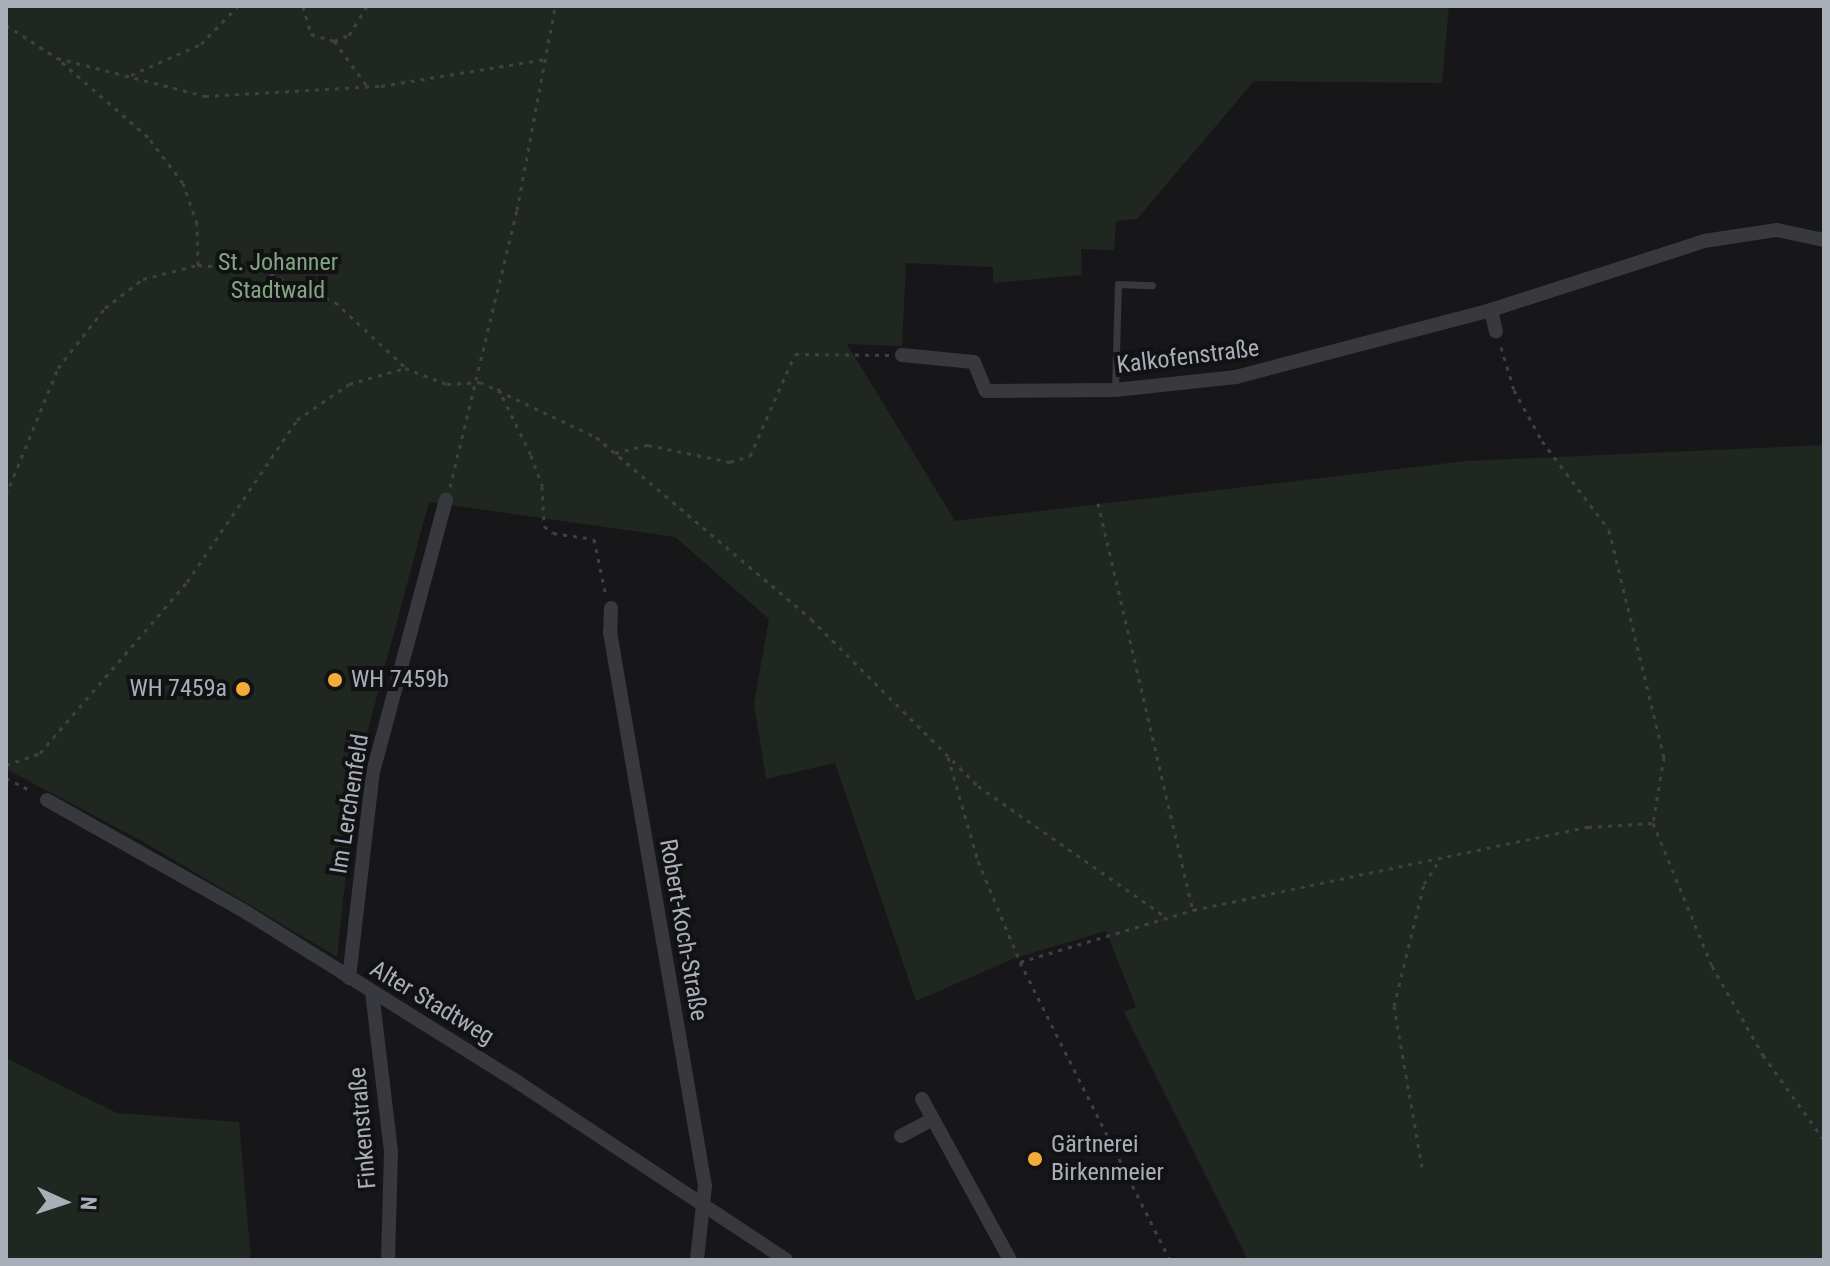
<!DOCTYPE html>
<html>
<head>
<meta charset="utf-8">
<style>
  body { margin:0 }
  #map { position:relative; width:1830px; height:1266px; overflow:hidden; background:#171719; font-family:"Roboto Condensed",sans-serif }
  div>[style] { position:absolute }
  .green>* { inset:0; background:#1f2720 }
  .path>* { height:3px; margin-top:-1.5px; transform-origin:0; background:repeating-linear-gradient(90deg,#3e4045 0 4px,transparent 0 10px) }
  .lane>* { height:7px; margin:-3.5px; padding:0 3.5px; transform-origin:3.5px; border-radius:3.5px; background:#38393e }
  .street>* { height:14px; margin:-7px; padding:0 7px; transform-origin:7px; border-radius:7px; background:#38393e }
  .dots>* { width:22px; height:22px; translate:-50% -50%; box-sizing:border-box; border:4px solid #121214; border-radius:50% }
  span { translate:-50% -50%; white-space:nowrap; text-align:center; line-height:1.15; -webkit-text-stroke:8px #121214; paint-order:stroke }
  .park-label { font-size:24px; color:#81a482 }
  .street-label { font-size:24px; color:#a9afb9 }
  .poi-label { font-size:24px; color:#a9afb9 }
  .left { translate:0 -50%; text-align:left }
  .right { translate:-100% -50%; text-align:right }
  .frame { position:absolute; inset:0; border:8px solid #a9afb9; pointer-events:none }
  .north { position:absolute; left:24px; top:1162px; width:80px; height:80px; -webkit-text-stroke:6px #121214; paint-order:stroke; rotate:93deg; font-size:22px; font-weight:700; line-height:32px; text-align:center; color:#a9afb9 }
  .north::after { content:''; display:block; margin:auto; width:28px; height:36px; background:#a9afb9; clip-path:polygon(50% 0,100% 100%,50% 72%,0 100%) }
</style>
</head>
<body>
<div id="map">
  <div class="green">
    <div style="clip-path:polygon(6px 6px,1449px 6px,1442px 83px,1254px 81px,1137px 219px,1116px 221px,1114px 250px,1081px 249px,1082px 275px,993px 283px,993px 267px,906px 263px,902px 346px,847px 344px,955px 521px,1466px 461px,1824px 445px,1824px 1260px,1248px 1260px,1124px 1012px,1136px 1007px,1106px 931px,1015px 958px,916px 1001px,835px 763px,766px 779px,754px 704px,769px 619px,675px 537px,429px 502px,357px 771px,337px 957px,142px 841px,6px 769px)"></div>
    <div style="clip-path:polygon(6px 1058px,117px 1113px,239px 1122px,251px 1260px,6px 1260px)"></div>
  </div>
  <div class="path">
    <div style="left:303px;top:6px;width:29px;rotate:74deg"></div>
    <div style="left:311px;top:34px;width:24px;rotate:17deg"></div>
    <div style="left:334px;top:41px;width:16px;rotate:-22deg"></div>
    <div style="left:349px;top:35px;width:34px;rotate:-58deg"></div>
    <div style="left:6px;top:25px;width:61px;rotate:32.9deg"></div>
    <div style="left:334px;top:41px;width:56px;rotate:53.7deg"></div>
    <div style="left:131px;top:75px;width:77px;rotate:-23.9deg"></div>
    <div style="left:201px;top:44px;width:53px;rotate:-45.8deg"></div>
    <div style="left:198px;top:265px;width:41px;rotate:-91.4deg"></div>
    <div style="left:197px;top:224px;width:43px;rotate:-108.9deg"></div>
    <div style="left:183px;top:183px;width:58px;rotate:-127.3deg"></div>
    <div style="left:148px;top:137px;width:121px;rotate:-139deg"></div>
    <div style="left:57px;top:58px;width:153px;rotate:14.4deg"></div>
    <div style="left:205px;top:96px;width:176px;rotate:-3.3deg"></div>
    <div style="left:381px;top:86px;width:167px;rotate:-9.3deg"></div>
    <div style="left:1501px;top:347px;width:45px;rotate:73.2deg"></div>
    <div style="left:1514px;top:390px;width:58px;rotate:61.2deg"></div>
    <div style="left:1542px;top:441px;width:111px;rotate:53deg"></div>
    <div style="left:1609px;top:530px;width:234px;rotate:76.4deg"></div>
    <div style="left:1664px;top:757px;width:67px;rotate:99.5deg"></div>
    <div style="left:1653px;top:823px;width:155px;rotate:67.6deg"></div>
    <div style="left:1712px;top:966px;width:103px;rotate:60.2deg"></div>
    <div style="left:1763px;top:1055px;width:105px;rotate:54.3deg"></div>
    <div style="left:498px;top:388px;width:75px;rotate:63.8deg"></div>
    <div style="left:531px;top:455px;width:33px;rotate:70deg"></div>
    <div style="left:542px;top:486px;width:40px;rotate:87.1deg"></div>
    <div style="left:544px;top:526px;width:11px;rotate:38deg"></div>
    <div style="left:553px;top:533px;width:41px;rotate:8.3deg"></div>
    <div style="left:594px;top:539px;width:58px;rotate:78.1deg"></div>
    <div style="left:615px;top:453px;width:34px;rotate:-14deg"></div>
    <div style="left:648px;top:445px;width:84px;rotate:11.7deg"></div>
    <div style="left:730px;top:462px;width:21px;rotate:-17deg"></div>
    <div style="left:750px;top:456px;width:111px;rotate:-66.2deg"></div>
    <div style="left:795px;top:354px;width:94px;rotate:0.6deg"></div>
    <div style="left:450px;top:487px;width:285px;rotate:-76.4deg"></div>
    <div style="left:517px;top:210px;width:208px;rotate:-79.4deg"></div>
    <div style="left:6px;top:495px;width:137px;rotate:-67.7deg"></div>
    <div style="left:58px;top:368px;width:76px;rotate:-51.9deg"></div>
    <div style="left:105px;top:308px;width:48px;rotate:-37.3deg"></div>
    <div style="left:143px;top:279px;width:57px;rotate:-14.3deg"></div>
    <div style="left:198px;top:265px;width:63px;rotate:4.5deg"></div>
    <div style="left:261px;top:270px;width:81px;rotate:23.4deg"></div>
    <div style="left:335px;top:302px;width:94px;rotate:42.8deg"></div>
    <div style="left:1098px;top:503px;width:418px;rotate:76.9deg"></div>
    <div style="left:948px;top:757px;width:108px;rotate:73.9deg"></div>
    <div style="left:978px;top:861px;width:109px;rotate:67.4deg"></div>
    <div style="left:1020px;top:962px;width:334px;rotate:63.3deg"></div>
    <div style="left:6px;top:765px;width:36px;rotate:-19deg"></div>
    <div style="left:40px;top:753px;width:225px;rotate:-49.3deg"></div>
    <div style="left:187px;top:582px;width:196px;rotate:-55.8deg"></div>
    <div style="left:297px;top:420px;width:63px;rotate:-34.7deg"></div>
    <div style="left:349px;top:384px;width:58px;rotate:-15.9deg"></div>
    <div style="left:405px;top:368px;width:45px;rotate:20.9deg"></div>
    <div style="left:447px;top:384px;width:33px;rotate:-3deg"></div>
    <div style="left:480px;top:382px;width:128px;rotate:25.4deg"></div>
    <div style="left:596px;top:437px;width:282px;rotate:40.2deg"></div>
    <div style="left:811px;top:619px;width:236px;rotate:45deg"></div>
    <div style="left:978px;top:786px;width:229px;rotate:34.9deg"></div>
    <div style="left:6px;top:778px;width:30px;rotate:27deg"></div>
    <div style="left:1020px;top:962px;width:181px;rotate:-16.7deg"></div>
    <div style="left:1193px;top:910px;width:404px;rotate:-11.9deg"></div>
    <div style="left:1588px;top:827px;width:65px;rotate:-3.5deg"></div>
    <div style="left:1422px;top:1167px;width:163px;rotate:-99.9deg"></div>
    <div style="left:1394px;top:1006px;width:126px;rotate:-76.2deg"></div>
    <div style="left:1424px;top:884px;width:31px;rotate:-57deg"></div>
  </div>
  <div class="lane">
    <div style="left:1115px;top:390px;width:106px;rotate:-88.4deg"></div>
    <div style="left:1118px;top:284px;width:34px;rotate:2deg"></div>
  </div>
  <div class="street">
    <div style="left:1491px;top:310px;width:22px;rotate:77deg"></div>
    <div style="left:902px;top:355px;width:72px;rotate:5.6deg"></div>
    <div style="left:974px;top:362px;width:31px;rotate:68deg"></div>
    <div style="left:986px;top:391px;width:129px;rotate:-0.4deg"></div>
    <div style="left:1115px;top:390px;width:122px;rotate:-6.1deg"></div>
    <div style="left:1236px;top:377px;width:264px;rotate:-14.7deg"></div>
    <div style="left:1491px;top:310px;width:224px;rotate:-17.9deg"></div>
    <div style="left:1704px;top:241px;width:74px;rotate:-8.6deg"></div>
    <div style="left:1777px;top:230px;width:48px;rotate:12deg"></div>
    <div style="left:611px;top:608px;width:24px;rotate:92deg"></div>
    <div style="left:610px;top:632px;width:562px;rotate:80.27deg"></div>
    <div style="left:705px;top:1186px;width:74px;rotate:96.2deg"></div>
    <div style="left:47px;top:800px;width:226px;rotate:29.4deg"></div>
    <div style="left:244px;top:911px;width:324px;rotate:32deg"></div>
    <div style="left:519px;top:1083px;width:320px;rotate:33.5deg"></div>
    <div style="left:349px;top:978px;width:207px;rotate:-83.4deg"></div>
    <div style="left:373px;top:772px;width:282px;rotate:-75deg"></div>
    <div style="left:372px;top:992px;width:161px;rotate:83.2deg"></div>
    <div style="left:391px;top:1152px;width:108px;rotate:91.6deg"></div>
    <div style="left:922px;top:1099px;width:183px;rotate:61.3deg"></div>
    <div style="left:901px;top:1136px;width:36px;rotate:-28deg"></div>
  </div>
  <div class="dots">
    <div style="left:335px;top:680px;background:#f1ad37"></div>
    <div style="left:243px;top:689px;background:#f1ad37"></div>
    <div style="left:1035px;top:1159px;background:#f1ad37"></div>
  </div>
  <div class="park-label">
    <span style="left:278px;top:277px">St. Johanner<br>Stadtwald</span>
  </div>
  <div class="street-label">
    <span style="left:1188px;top:357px;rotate:-7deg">Kalkofenstraße</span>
    <span style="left:350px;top:804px;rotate:-81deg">Im Lerchenfeld</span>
    <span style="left:683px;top:930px;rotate:80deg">Robert-Koch-Straße</span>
    <span style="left:432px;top:1003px;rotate:31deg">Alter Stadtweg</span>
    <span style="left:363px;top:1128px;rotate:-95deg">Finkenstraße</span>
  </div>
  <div class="poi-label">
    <span class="left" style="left:351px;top:680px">WH 7459b</span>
    <span class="right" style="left:227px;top:689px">WH 7459a</span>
    <span class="left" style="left:1051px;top:1159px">Gärtnerei<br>Birkenmeier</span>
  </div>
  <div class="frame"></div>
  <div class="north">N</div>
</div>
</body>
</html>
